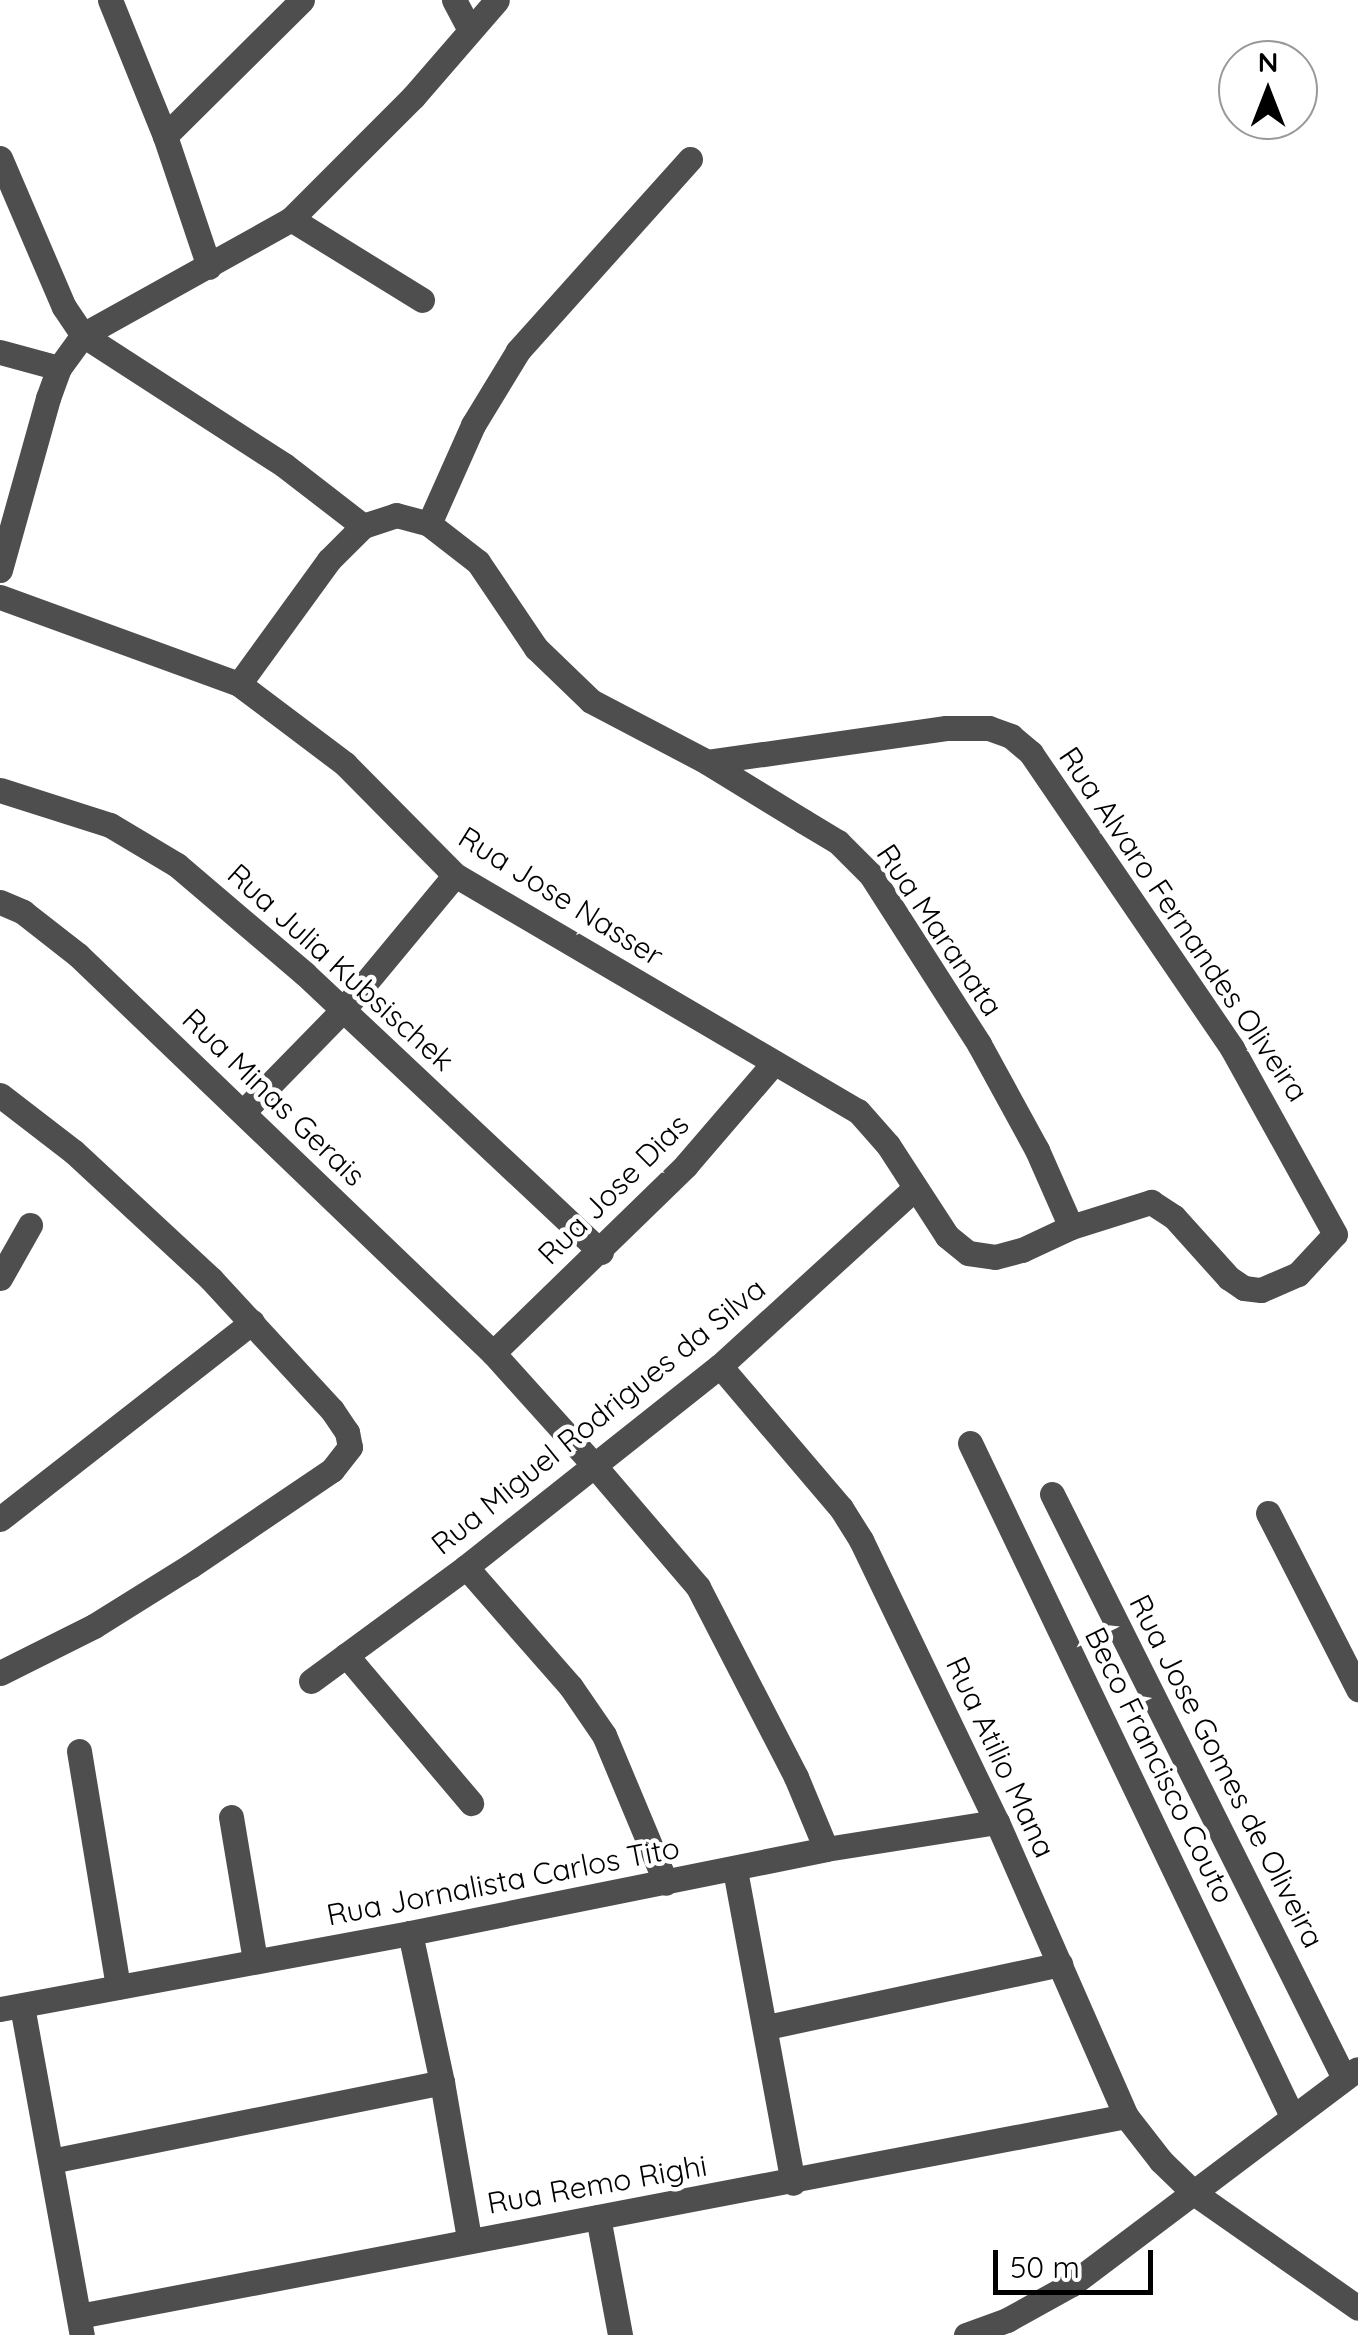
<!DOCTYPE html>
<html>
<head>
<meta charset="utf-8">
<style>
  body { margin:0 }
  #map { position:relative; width:1358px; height:2335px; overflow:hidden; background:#fff; font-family:Quicksand,sans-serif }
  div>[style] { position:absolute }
  .minor>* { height:25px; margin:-12.5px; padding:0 12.5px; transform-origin:12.5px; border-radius:12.5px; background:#4e4e4e }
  span { translate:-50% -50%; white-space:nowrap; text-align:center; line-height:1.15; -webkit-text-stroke:9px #fff; paint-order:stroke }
  .street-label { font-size:30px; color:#000 }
  .north { position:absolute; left:1218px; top:40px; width:100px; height:100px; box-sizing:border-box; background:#fff; border:2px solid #999; border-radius:50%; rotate:0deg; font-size:28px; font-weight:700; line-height:40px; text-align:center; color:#000 }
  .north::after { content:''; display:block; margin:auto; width:35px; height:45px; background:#000; clip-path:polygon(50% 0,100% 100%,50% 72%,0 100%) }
  .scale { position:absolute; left:993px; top:2250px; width:160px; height:45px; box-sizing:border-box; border:5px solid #000; border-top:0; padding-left:12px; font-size:30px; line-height:35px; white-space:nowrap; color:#000; -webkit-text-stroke:8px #fff; paint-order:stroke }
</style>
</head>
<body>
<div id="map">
  <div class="minor">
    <div style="left:110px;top:0;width:147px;rotate:68deg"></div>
    <div style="left:165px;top:136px;width:138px;rotate:71.4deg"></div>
    <div style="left:454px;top:0;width:32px;rotate:62deg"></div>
    <div style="left:165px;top:136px;width:193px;rotate:-44.8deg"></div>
    <div style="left:0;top:158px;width:162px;rotate:66.8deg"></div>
    <div style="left:64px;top:307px;width:34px;rotate:56deg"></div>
    <div style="left:83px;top:335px;width:239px;rotate:32.9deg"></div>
    <div style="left:284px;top:465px;width:100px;rotate:37.7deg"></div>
    <div style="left:690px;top:159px;width:258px;rotate:131.9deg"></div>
    <div style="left:518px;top:351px;width:87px;rotate:121.3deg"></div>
    <div style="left:473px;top:425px;width:108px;rotate:114deg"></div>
    <div style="left:429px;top:524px;width:62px;rotate:37.8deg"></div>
    <div style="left:478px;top:562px;width:104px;rotate:56deg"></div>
    <div style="left:536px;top:648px;width:76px;rotate:43.9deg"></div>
    <div style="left:591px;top:701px;width:131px;rotate:27.7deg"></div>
    <div style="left:707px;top:762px;width:113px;rotate:31.6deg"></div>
    <div style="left:803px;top:821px;width:41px;rotate:31deg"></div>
    <div style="left:838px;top:842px;width:47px;rotate:45deg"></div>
    <div style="left:871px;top:875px;width:201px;rotate:57.4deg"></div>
    <div style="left:979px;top:1044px;width:121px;rotate:61.3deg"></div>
    <div style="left:1037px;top:1150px;width:84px;rotate:66.2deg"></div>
    <div style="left:291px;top:219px;width:154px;rotate:31.7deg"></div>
    <div style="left:0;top:352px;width:61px;rotate:15.2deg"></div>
    <div style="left:0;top:570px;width:179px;rotate:-74.4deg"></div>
    <div style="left:48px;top:398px;width:32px;rotate:-70deg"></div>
    <div style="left:59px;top:368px;width:41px;rotate:-54deg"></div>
    <div style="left:83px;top:335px;width:238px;rotate:-29.1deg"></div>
    <div style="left:291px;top:219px;width:173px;rotate:-45deg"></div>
    <div style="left:413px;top:97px;width:128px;rotate:-49.1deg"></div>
    <div style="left:0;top:597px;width:254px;rotate:20deg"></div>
    <div style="left:239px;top:684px;width:133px;rotate:37deg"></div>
    <div style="left:345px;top:764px;width:156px;rotate:45.3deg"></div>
    <div style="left:455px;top:875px;width:467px;rotate:30.4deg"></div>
    <div style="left:858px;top:1111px;width:45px;rotate:48.6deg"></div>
    <div style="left:888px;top:1145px;width:108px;rotate:57deg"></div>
    <div style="left:947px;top:1236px;width:27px;rotate:39deg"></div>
    <div style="left:968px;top:1253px;width:27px;rotate:8deg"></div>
    <div style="left:995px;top:1257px;width:28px;rotate:-15deg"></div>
    <div style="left:1022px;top:1250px;width:54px;rotate:-25.1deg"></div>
    <div style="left:1071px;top:1227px;width:84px;rotate:-17.4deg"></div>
    <div style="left:1151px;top:1202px;width:27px;rotate:33deg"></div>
    <div style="left:1174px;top:1217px;width:82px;rotate:48deg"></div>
    <div style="left:1229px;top:1278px;width:18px;rotate:34deg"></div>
    <div style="left:1244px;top:1288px;width:17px;rotate:7deg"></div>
    <div style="left:1261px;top:1290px;width:40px;rotate:-23.4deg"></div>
    <div style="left:1298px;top:1274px;width:54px;rotate:-47.2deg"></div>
    <div style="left:1335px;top:1234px;width:213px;rotate:-119deg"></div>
    <div style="left:1232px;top:1048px;width:357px;rotate:-124.3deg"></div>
    <div style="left:1031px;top:753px;width:26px;rotate:-140deg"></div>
    <div style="left:1011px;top:736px;width:23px;rotate:-160deg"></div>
    <div style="left:989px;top:728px;width:43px;rotate:180deg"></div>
    <div style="left:946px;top:728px;width:241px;rotate:171.9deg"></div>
    <div style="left:239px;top:684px;width:153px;rotate:-54deg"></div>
    <div style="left:329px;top:560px;width:48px;rotate:-45deg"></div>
    <div style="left:363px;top:526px;width:35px;rotate:-18deg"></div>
    <div style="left:396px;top:515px;width:34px;rotate:15deg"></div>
    <div style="left:0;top:790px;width:115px;rotate:17.7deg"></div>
    <div style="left:110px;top:825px;width:78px;rotate:30.8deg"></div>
    <div style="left:177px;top:865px;width:168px;rotate:40.4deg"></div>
    <div style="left:305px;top:974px;width:406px;rotate:43.2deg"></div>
    <div style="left:0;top:902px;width:25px;rotate:23deg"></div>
    <div style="left:23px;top:912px;width:70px;rotate:38deg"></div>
    <div style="left:78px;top:955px;width:575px;rotate:43.8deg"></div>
    <div style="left:493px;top:1353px;width:149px;rotate:48deg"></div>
    <div style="left:593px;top:1464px;width:162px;rotate:49.5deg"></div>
    <div style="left:698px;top:1587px;width:214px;rotate:62.7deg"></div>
    <div style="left:796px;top:1777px;width:78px;rotate:67.4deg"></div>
    <div style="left:0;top:1095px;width:93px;rotate:37.6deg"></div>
    <div style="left:74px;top:1152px;width:187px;rotate:42.8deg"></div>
    <div style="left:211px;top:1279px;width:178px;rotate:47.3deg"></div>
    <div style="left:332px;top:1410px;width:27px;rotate:56deg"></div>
    <div style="left:347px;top:1432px;width:15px;rotate:79deg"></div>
    <div style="left:350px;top:1447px;width:29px;rotate:128deg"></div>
    <div style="left:332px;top:1470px;width:171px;rotate:145.9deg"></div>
    <div style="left:190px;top:1566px;width:113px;rotate:148deg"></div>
    <div style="left:94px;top:1626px;width:105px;rotate:153.4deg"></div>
    <div style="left:243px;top:1112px;width:143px;rotate:-45.6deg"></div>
    <div style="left:343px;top:1010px;width:175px;rotate:-50.3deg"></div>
    <div style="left:0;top:1278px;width:61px;rotate:-60.5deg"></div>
    <div style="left:493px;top:1353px;width:269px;rotate:-44.2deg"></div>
    <div style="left:686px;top:1165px;width:133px;rotate:-49.3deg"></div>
    <div style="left:720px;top:1366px;width:187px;rotate:49.6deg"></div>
    <div style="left:841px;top:1508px;width:38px;rotate:58deg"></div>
    <div style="left:861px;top:1540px;width:313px;rotate:64.3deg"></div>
    <div style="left:997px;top:1822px;width:321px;rotate:66.3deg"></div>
    <div style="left:1126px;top:2116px;width:57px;rotate:52.1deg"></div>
    <div style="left:1161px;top:2161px;width:46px;rotate:44.1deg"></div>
    <div style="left:1194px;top:2193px;width:200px;rotate:35deg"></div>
    <div style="left:970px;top:1443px;width:746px;rotate:64.43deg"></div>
    <div style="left:1052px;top:1494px;width:653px;rotate:63.43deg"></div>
    <div style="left:1268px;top:1513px;width:198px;rotate:62.9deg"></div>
    <div style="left:0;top:1519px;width:320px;rotate:-38deg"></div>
    <div style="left:466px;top:1567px;width:159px;rotate:48.8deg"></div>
    <div style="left:571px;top:1687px;width:58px;rotate:55.5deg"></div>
    <div style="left:604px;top:1735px;width:160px;rotate:67.3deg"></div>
    <div style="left:346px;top:1655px;width:194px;rotate:49.8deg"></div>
    <div style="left:311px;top:1681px;width:192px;rotate:-36.3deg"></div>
    <div style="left:466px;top:1567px;width:324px;rotate:-38.4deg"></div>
    <div style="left:720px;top:1366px;width:263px;rotate:-42.4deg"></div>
    <div style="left:79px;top:1751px;width:239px;rotate:80.6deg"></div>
    <div style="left:231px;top:1817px;width:146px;rotate:80.5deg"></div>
    <div style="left:735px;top:1870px;width:318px;rotate:79.5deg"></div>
    <div style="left:410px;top:1933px;width:152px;rotate:77.9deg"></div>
    <div style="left:442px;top:2082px;width:159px;rotate:80.2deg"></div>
    <div style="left:22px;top:2006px;width:334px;rotate:79.7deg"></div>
    <div style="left:0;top:2009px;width:417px;rotate:-10.5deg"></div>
    <div style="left:410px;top:1933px;width:424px;rotate:-11.4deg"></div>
    <div style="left:826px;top:1849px;width:173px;rotate:-9deg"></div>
    <div style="left:767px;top:2027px;width:300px;rotate:-12.1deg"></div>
    <div style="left:51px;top:2161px;width:399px;rotate:-11.4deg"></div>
    <div style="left:598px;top:2217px;width:120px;rotate:79.4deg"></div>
    <div style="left:79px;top:2316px;width:1066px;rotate:-10.81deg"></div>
    <div style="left:966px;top:2335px;width:44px;rotate:-20.1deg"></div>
    <div style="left:1007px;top:2320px;width:74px;rotate:-29deg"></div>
    <div style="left:1072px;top:2284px;width:357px;rotate:-37deg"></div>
  </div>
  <div class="street-label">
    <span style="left:561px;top:896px;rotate:32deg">Rua Jose Nasser</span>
    <span style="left:1184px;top:924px;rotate:56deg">Rua Alvaro Fernandes Oliveira</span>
    <span style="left:940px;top:930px;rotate:56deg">Rua Maranata</span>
    <span style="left:341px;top:967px;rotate:42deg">Rua Julia Kubsischek</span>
    <span style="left:274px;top:1097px;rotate:44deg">Rua Minas Gerais</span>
    <span style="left:613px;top:1189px;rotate:-45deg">Rua Jose Dias</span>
    <span style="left:598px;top:1416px;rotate:-39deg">Rua Miguel Rodrigues da Silva</span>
    <span style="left:1001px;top:1757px;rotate:65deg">Rua Atilio Mana</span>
    <span style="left:1160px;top:1765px;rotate:64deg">Beco Francisco Couto</span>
    <span style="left:1227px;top:1771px;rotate:63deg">Rua Jose Gomes de Oliveira</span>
    <span style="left:503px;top:1881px;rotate:-11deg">Rua Jornalista Carlos Tito</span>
    <span style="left:597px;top:2184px;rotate:-10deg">Rua Remo Righi</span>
  </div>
  <div class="north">N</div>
  <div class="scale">50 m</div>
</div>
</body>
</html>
